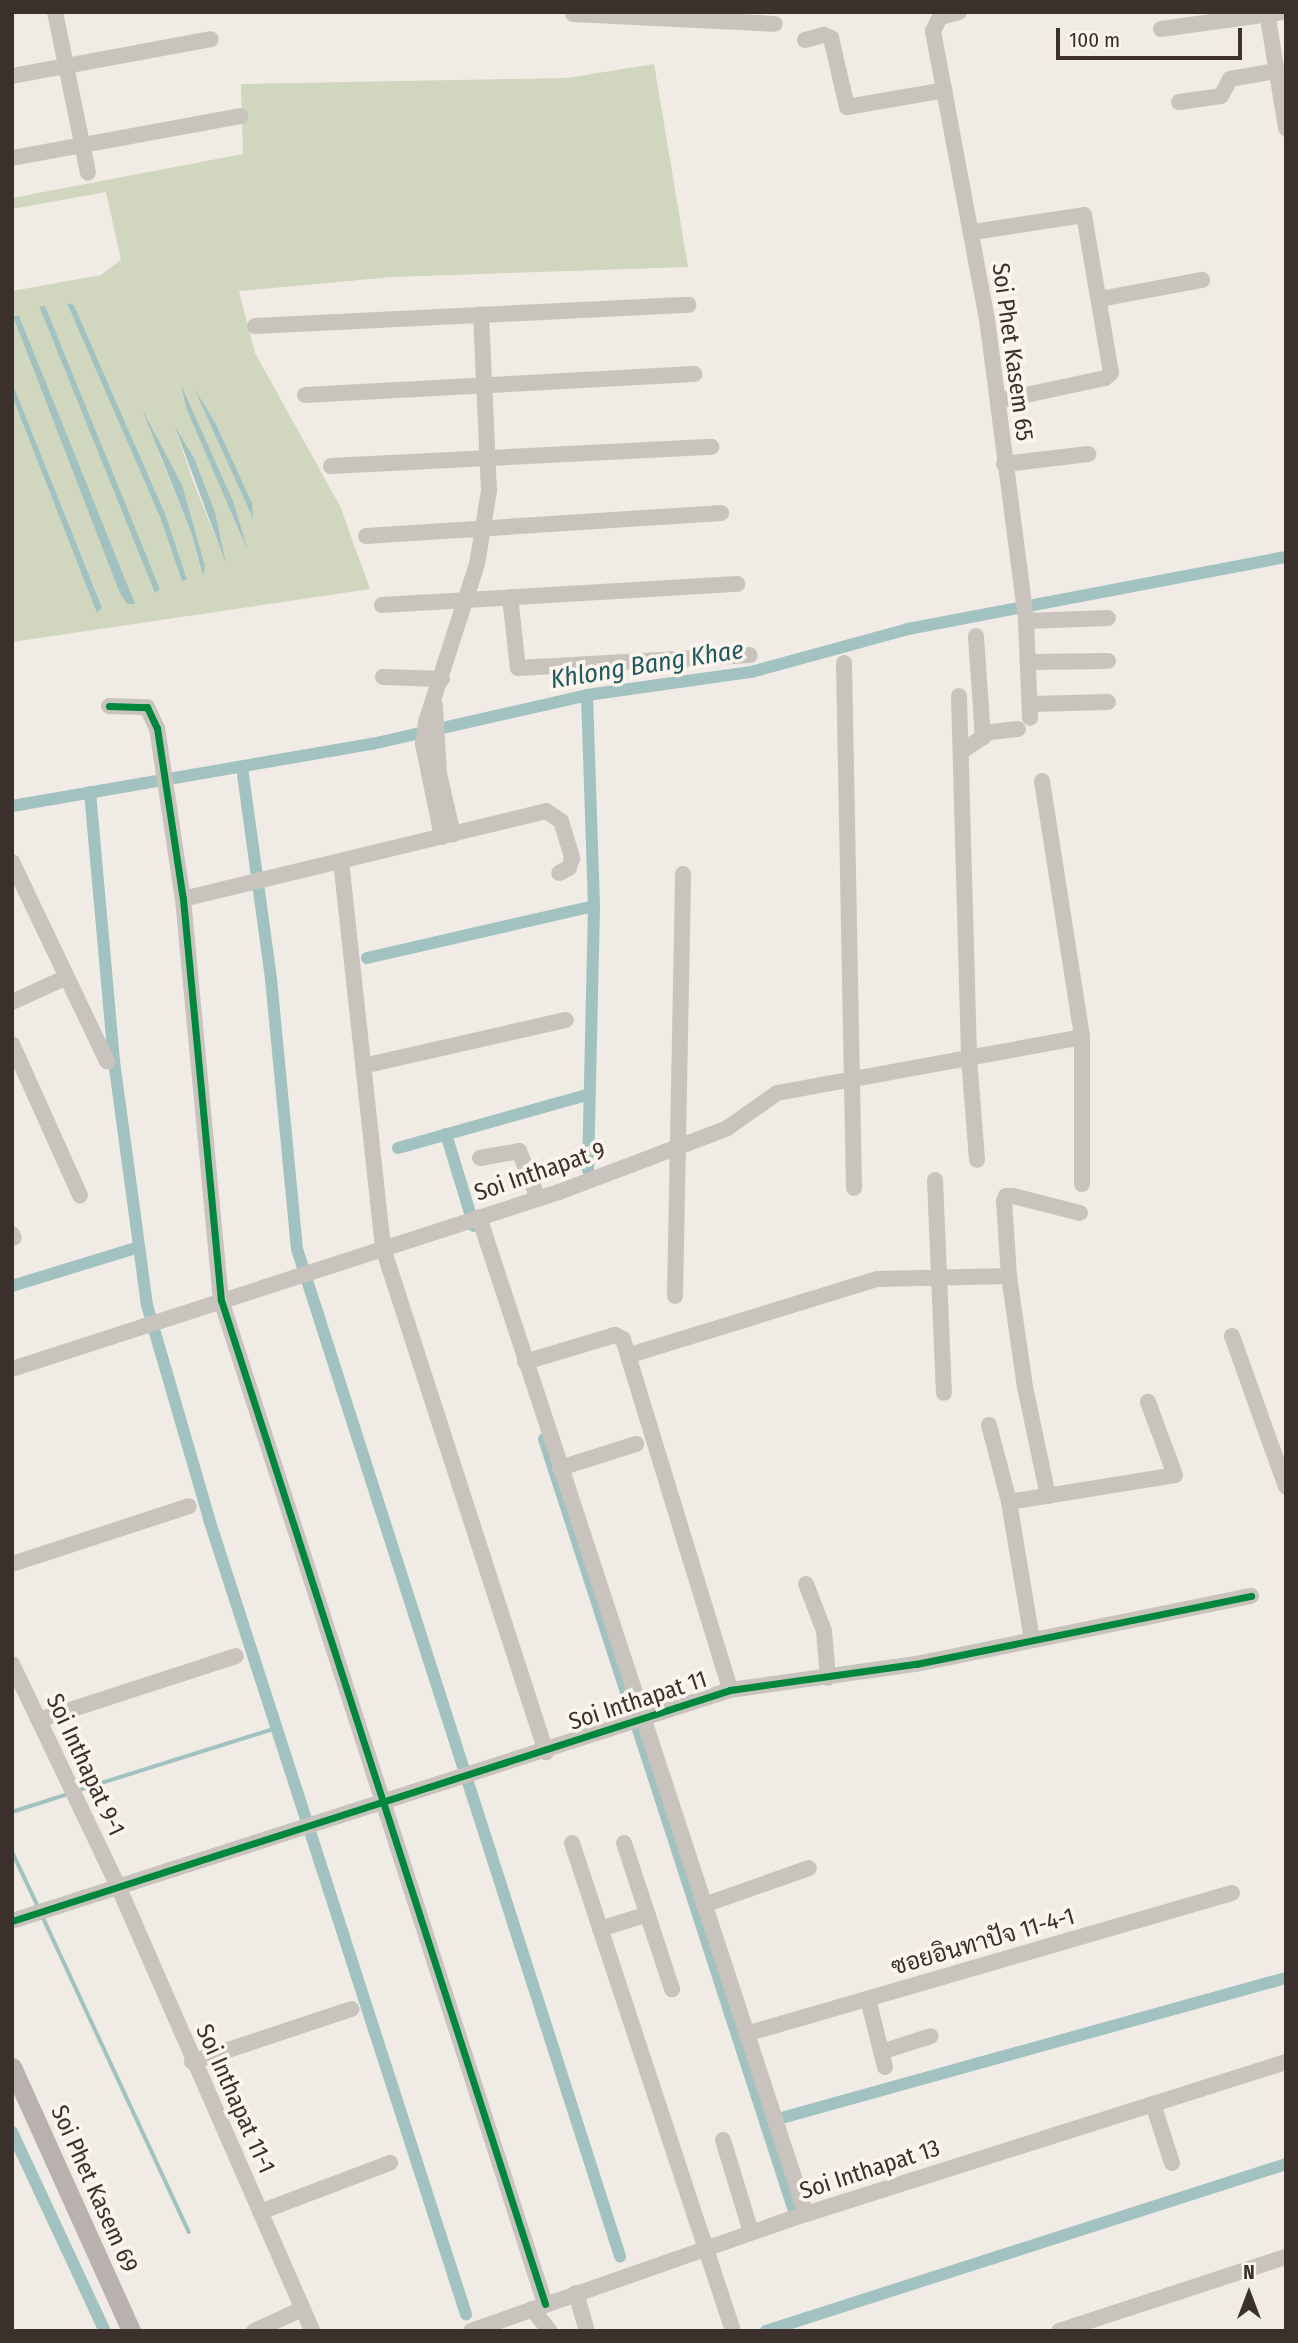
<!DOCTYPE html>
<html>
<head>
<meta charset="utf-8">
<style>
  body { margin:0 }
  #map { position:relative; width:1298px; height:2343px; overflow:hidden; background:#f0ebe5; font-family:"Fira Sans Condensed",Sarabun,sans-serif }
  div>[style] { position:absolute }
  .green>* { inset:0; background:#d1d6bf }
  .water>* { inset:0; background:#a1c2c1 }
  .stream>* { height:3.5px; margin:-1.75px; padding:0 1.75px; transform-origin:1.75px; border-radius:1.75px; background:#a1c2c1 }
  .canal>* { height:12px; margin:-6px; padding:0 6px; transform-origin:6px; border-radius:6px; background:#a1c2c1 }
  .minor>* { height:16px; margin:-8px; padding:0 8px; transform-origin:8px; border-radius:8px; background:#c9c3be }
  .major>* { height:19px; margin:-9.5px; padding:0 9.5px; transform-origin:9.5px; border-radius:9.5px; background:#b8b1ad }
  .cycleway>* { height:7px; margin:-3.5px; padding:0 3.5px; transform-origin:3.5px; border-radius:3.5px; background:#00873e }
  span { translate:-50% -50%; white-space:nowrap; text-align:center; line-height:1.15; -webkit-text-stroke:7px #fbf5ee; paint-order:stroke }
  .street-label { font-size:24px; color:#3b302b }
  .water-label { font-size:26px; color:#1f5a5e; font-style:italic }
  .frame { position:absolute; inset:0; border:14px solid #3b302b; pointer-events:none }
  .north { position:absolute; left:1214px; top:2259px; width:70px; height:70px; -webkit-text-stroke:5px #fbf5ee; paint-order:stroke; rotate:0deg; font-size:19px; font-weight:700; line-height:28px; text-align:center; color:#3b302b }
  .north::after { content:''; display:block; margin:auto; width:24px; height:32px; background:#3b302b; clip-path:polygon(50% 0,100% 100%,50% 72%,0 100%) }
  .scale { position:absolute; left:1056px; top:28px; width:186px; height:32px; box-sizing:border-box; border:4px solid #3b302b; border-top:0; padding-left:9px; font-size:21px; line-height:24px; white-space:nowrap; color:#3b302b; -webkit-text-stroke:5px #fbf5ee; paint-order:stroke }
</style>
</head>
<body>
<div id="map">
  <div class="green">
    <div style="clip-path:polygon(evenodd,654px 64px,688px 267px,392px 277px,239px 291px,255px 353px,340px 506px,370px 589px,12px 642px,12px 396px,97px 612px,102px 606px,12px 382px,12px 291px,101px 275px,121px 260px,106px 192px,12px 209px,12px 198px,243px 154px,241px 84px,567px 78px,654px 64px,68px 303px,74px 305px,166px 516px,187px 578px,182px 580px,160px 517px,68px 303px,654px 64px,40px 306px,160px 588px,156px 592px,155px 592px,40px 306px,654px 64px,182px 390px,246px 544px,186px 408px,182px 390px,654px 64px,197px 393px,215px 422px,252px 503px,252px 517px,197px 393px,654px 64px,176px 431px,194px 458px,223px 556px,193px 481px,176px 431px,654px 64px,158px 451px,182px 485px,202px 574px,191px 532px,158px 451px)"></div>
  </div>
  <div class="water">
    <div style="clip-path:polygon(67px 303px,74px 305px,166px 516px,187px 579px,182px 581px,160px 517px)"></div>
    <div style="clip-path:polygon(39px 306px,45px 306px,160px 589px,155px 593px)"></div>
    <div style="clip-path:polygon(13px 316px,19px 316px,135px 604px,127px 604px,119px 591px)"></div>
    <div style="clip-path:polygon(12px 382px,102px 607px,97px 613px,12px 396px)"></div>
    <div style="clip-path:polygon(181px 385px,233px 501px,248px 551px,186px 408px)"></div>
    <div style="clip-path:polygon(194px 388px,215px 422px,252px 503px,253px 519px)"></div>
    <div style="clip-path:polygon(142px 409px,182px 485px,205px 566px,203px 576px,191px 532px)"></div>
    <div style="clip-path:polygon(175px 427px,194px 458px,215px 512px,226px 564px)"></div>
  </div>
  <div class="stream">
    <div style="left:79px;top:1790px;width:207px;rotate:-17.4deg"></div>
    <div style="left:12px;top:1812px;width:59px;rotate:-17.8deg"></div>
    <div style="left:12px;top:1851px;width:61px;rotate:64.7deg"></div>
    <div style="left:43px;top:1917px;width:347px;rotate:65.1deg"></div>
  </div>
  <div class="canal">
    <div style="left:587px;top:695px;width:211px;rotate:88.1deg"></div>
    <div style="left:594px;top:906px;width:264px;rotate:91.3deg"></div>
    <div style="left:242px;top:767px;width:214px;rotate:82.2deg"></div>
    <div style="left:271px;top:979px;width:271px;rotate:84.5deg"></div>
    <div style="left:297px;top:1249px;width:1058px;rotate:72.22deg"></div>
    <div style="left:90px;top:792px;width:270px;rotate:84.9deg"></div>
    <div style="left:114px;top:1061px;width:246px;rotate:82.3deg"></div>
    <div style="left:147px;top:1305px;width:223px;rotate:73.8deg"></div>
    <div style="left:209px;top:1519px;width:836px;rotate:72.09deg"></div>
    <div style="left:12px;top:806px;width:365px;rotate:-9.8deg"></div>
    <div style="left:372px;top:744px;width:221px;rotate:-12.8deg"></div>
    <div style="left:587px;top:695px;width:166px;rotate:-8deg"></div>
    <div style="left:751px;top:672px;width:163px;rotate:-15.3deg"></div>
    <div style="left:908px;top:629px;width:385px;rotate:-10.8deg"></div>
    <div style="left:367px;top:958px;width:233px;rotate:-12.9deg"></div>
    <div style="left:446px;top:1134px;width:96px;rotate:73.1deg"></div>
    <div style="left:398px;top:1148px;width:195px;rotate:-15.7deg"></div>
    <div style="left:12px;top:1286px;width:133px;rotate:-17.1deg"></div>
    <div style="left:544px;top:1439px;width:808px;rotate:72.06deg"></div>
    <div style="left:785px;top:2117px;width:520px;rotate:-15.51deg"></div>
    <div style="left:12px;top:2132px;width:220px;rotate:65deg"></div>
    <div style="left:766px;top:2331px;width:546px;rotate:-17.8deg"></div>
  </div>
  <div class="minor">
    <div style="left:55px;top:12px;width:164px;rotate:78.4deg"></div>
    <div style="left:959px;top:12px;width:20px;rotate:165deg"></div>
    <div style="left:940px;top:17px;width:16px;rotate:117deg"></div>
    <div style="left:933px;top:31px;width:293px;rotate:79.4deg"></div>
    <div style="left:987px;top:319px;width:305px;rotate:82.6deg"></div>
    <div style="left:1026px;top:621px;width:97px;rotate:87.6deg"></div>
    <div style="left:1267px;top:12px;width:118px;rotate:80.7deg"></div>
    <div style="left:573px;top:14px;width:202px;rotate:2.8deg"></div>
    <div style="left:1161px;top:29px;width:123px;rotate:-7.9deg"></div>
    <div style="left:805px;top:40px;width:20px;rotate:-15deg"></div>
    <div style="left:824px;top:35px;width:8px;rotate:23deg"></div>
    <div style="left:831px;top:38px;width:71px;rotate:76.9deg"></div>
    <div style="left:847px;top:107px;width:99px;rotate:-9.8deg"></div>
    <div style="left:12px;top:76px;width:202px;rotate:-10.5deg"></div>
    <div style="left:1179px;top:102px;width:42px;rotate:-8.1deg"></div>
    <div style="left:1221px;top:96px;width:19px;rotate:-62deg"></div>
    <div style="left:1230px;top:79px;width:47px;rotate:-9.9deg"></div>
    <div style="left:12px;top:158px;width:232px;rotate:-10.4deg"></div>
    <div style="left:973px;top:232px;width:112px;rotate:-8.7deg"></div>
    <div style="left:1084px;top:215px;width:160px;rotate:80.3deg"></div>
    <div style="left:1111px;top:373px;width:8px;rotate:140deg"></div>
    <div style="left:1105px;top:378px;width:109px;rotate:167.9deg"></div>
    <div style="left:1100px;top:299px;width:104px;rotate:-10.6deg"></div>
    <div style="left:255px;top:326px;width:434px;rotate:-2.8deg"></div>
    <div style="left:305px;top:395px;width:390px;rotate:-3.1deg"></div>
    <div style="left:1004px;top:464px;width:85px;rotate:-6.8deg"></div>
    <div style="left:331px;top:466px;width:381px;rotate:-2.9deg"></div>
    <div style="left:366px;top:536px;width:356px;rotate:-3.7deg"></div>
    <div style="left:510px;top:597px;width:71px;rotate:83.6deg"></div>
    <div style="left:518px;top:668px;width:232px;rotate:-3.2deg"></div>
    <div style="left:382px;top:605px;width:356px;rotate:-3.4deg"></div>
    <div style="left:1026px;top:621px;width:82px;rotate:-2.1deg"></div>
    <div style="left:976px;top:636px;width:102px;rotate:86.1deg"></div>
    <div style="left:1028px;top:662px;width:80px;rotate:-0.7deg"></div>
    <div style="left:844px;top:663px;width:525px;rotate:88.91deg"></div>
    <div style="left:383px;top:677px;width:59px;rotate:1.9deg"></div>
    <div style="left:959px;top:696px;width:362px;rotate:88.4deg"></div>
    <div style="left:969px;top:1058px;width:102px;rotate:85.5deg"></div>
    <div style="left:1030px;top:704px;width:78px;rotate:-1.5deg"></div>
    <div style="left:435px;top:705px;width:69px;rotate:86.7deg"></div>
    <div style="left:439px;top:774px;width:62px;rotate:76.9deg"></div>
    <div style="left:109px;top:706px;width:38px;rotate:2deg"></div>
    <div style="left:147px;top:707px;width:23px;rotate:65deg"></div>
    <div style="left:157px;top:728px;width:173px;rotate:81.4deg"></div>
    <div style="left:183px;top:899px;width:403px;rotate:84.6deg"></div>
    <div style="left:221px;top:1300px;width:1055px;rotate:72.11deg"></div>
    <div style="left:961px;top:752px;width:35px;rotate:-35deg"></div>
    <div style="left:990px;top:732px;width:28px;rotate:-6deg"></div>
    <div style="left:1042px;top:781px;width:259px;rotate:81.1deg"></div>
    <div style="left:1082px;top:1037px;width:147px;rotate:90deg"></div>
    <div style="left:442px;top:837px;width:95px;rotate:-101.5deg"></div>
    <div style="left:423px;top:744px;width:22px;rotate:-82deg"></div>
    <div style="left:426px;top:722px;width:166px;rotate:-72.1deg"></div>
    <div style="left:477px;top:564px;width:74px;rotate:-80.7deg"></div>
    <div style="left:489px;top:491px;width:177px;rotate:-92.6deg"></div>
    <div style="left:341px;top:861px;width:389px;rotate:83.8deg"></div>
    <div style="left:383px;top:1248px;width:530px;rotate:72.08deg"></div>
    <div style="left:12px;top:862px;width:221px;rotate:64.5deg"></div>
    <div style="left:183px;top:899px;width:374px;rotate:-13.6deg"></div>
    <div style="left:546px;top:811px;width:18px;rotate:34deg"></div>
    <div style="left:561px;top:821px;width:39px;rotate:73deg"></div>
    <div style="left:572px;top:858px;width:10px;rotate:107deg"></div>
    <div style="left:569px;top:868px;width:11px;rotate:153deg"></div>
    <div style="left:12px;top:1002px;width:60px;rotate:-24.4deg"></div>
    <div style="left:12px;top:1044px;width:166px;rotate:65.8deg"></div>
    <div style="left:363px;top:1066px;width:208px;rotate:-12.8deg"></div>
    <div style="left:480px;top:1158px;width:40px;rotate:-10deg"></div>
    <div style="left:519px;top:1151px;width:51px;rotate:68deg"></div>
    <div style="left:935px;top:1180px;width:213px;rotate:87.6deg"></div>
    <div style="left:479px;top:1217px;width:1049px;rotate:71.84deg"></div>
    <div style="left:12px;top:1234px;width:4px;rotate:63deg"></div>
    <div style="left:675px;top:1296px;width:422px;rotate:-88.9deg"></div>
    <div style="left:1232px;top:1336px;width:160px;rotate:70.3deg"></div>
    <div style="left:630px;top:1355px;width:258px;rotate:-17.1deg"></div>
    <div style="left:877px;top:1279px;width:132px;rotate:-1.3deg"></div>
    <div style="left:525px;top:1362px;width:94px;rotate:-16.7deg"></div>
    <div style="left:615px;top:1335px;width:9px;rotate:27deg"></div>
    <div style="left:623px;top:1339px;width:367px;rotate:73deg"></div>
    <div style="left:12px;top:1369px;width:575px;rotate:-17.93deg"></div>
    <div style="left:559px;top:1192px;width:178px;rotate:-20.7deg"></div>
    <div style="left:726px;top:1129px;width:62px;rotate:-35.2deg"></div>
    <div style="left:777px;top:1093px;width:310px;rotate:-10.4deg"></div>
    <div style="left:989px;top:1425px;width:80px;rotate:75.4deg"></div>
    <div style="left:1009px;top:1502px;width:140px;rotate:80.5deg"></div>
    <div style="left:560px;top:1468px;width:80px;rotate:-17.5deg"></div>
    <div style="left:1048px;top:1496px;width:111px;rotate:-101.9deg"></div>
    <div style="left:1025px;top:1387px;width:112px;rotate:-98.2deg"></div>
    <div style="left:1009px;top:1276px;width:75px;rotate:-93.8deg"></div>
    <div style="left:1004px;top:1201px;width:5px;rotate:-68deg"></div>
    <div style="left:1006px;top:1196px;width:7px"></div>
    <div style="left:1013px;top:1196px;width:69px;rotate:14.2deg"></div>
    <div style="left:1009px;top:1502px;width:168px;rotate:-9.2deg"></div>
    <div style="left:1175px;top:1475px;width:78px;rotate:-110.3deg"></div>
    <div style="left:12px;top:1564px;width:186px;rotate:-18.1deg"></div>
    <div style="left:806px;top:1584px;width:50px;rotate:69deg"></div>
    <div style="left:824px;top:1631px;width:47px;rotate:85.1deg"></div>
    <div style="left:12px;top:1664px;width:246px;rotate:64.5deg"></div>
    <div style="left:118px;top:1886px;width:485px;rotate:66.4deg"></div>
    <div style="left:39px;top:1720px;width:207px;rotate:-18deg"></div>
    <div style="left:572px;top:1843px;width:514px;rotate:71.74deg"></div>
    <div style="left:624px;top:1843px;width:154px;rotate:71.8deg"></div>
    <div style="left:704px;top:1905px;width:111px;rotate:-19.4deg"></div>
    <div style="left:12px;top:1921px;width:754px;rotate:-17.83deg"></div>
    <div style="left:730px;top:1690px;width:188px;rotate:-8deg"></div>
    <div style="left:916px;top:1664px;width:342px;rotate:-11.5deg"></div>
    <div style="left:600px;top:1929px;width:50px;rotate:-17.4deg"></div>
    <div style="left:868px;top:1999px;width:70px;rotate:76deg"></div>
    <div style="left:746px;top:2034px;width:506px;rotate:-16.18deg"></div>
    <div style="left:881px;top:2052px;width:52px;rotate:-17.7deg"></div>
    <div style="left:192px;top:2062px;width:168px;rotate:-18.4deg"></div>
    <div style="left:1153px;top:2104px;width:62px;rotate:72.1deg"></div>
    <div style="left:723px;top:2140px;width:96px;rotate:73.1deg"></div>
    <div style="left:260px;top:2212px;width:139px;rotate:-20.7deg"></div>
    <div style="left:576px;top:2293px;width:40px;rotate:74deg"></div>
    <div style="left:532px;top:2309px;width:28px;rotate:51deg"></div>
    <div style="left:254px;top:2331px;width:53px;rotate:-24.6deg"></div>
    <div style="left:471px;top:2331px;width:355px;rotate:-19.3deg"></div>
    <div style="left:806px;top:2214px;width:503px;rotate:-17.57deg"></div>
    <div style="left:1059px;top:2331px;width:239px;rotate:-18.1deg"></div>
  </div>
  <div class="major">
    <div style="left:12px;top:2067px;width:290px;rotate:65.7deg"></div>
  </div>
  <div class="cycleway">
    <div style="left:109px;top:706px;width:38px;rotate:2deg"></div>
    <div style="left:147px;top:707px;width:23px;rotate:65deg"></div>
    <div style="left:157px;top:728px;width:173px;rotate:81.4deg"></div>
    <div style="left:183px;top:899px;width:403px;rotate:84.6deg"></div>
    <div style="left:221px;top:1300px;width:1055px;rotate:72.11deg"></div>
    <div style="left:12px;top:1921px;width:754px;rotate:-17.83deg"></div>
    <div style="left:730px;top:1690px;width:188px;rotate:-8deg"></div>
    <div style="left:916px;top:1664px;width:342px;rotate:-11.5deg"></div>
  </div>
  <div class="street-label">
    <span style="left:1012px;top:352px;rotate:82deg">Soi Phet Kasem 65</span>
    <span style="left:540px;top:1172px;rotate:-19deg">Soi Inthapat 9</span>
    <span style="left:638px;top:1701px;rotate:-18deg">Soi Inthapat 11</span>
    <span style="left:85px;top:1765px;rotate:65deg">Soi Inthapat 9-1</span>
    <span style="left:983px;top:1942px;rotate:-16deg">ซอยอินทาปัจ 11-4-1</span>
    <span style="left:235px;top:2099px;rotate:66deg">Soi Inthapat 11-1</span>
    <span style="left:870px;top:2170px;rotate:-18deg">Soi Inthapat 13</span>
    <span style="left:94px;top:2189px;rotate:66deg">Soi Phet Kasem 69</span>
  </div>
  <div class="water-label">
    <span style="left:647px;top:665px;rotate:-9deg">Khlong Bang Khae</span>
  </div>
  <div class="frame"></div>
  <div class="north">N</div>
  <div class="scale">100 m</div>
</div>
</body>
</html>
